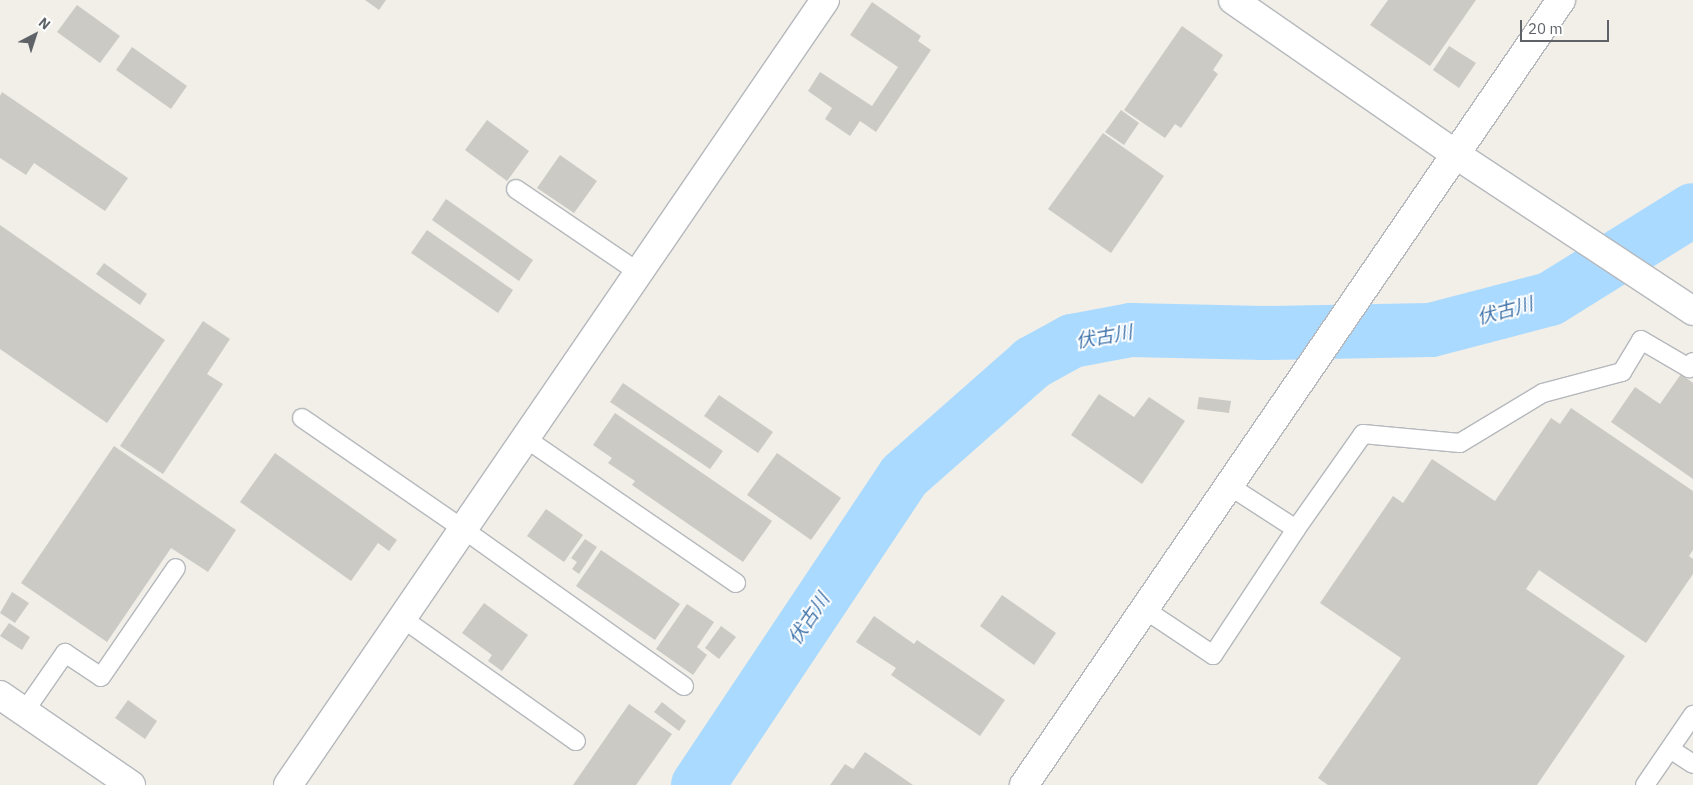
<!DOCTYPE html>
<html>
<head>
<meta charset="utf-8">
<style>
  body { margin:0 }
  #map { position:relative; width:1693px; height:785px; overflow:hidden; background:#f1efe8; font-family:"IBM Plex Sans","Noto Sans JP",sans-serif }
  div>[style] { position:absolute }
  .river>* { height:54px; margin:-27px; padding:0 27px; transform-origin:27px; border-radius:27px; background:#aadaff }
  .building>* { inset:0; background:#cccac5 }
  .roads { filter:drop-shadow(1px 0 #b5b8bc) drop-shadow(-1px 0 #b5b8bc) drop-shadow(0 1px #b5b8bc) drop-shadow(0 -1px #b5b8bc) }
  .lane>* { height:18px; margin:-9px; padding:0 9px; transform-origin:9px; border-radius:9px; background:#fff }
  .street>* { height:28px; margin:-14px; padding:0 14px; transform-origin:14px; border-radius:14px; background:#fff }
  span { translate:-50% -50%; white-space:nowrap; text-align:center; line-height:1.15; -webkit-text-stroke:4px #fff; paint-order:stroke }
  .water-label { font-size:19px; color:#4174aa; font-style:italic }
  .north { position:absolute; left:10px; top:10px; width:50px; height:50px; -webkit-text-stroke:4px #fff; paint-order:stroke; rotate:40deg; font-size:14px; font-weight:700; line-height:20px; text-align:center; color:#5f6368 }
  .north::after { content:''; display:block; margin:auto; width:18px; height:22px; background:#5f6368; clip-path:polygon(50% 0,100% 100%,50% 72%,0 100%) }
  .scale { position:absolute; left:1520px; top:20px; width:89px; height:22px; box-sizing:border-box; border:2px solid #5f6368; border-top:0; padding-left:6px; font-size:15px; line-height:18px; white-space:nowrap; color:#5f6368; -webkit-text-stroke:4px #fff; paint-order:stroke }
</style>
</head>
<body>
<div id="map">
  <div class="river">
    <div style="left:698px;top:785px;width:371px;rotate:-56.3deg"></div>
    <div style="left:904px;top:476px;width:171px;rotate:-41.4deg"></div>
    <div style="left:1032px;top:363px;width:46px;rotate:-28.8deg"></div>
    <div style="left:1072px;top:341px;width:60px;rotate:-10.6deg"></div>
    <div style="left:1131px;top:330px;width:133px;rotate:1.3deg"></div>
    <div style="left:1264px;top:333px;width:167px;rotate:-1deg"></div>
    <div style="left:1431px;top:330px;width:123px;rotate:-14.6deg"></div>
    <div style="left:1550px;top:299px;width:168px;rotate:-31.9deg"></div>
  </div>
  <div class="building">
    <div style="clip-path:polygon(365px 0,386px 0,379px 10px)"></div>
    <div style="clip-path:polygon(1388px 0,1476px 0,1430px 66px,1370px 25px)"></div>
    <div style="clip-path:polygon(872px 2px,921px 36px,918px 41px,931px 50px,876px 132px,860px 121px,850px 136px,825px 119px,832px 108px,808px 91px,820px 72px,872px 106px,898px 67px,850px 35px)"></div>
    <div style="clip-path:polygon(77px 5px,120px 36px,100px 63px,57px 32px)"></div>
    <div style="clip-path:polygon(1182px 26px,1223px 55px,1213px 70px,1218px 74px,1181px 128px,1175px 124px,1165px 138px,1124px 110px)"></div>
    <div style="clip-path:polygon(1449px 46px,1476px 63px,1459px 88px,1433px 70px)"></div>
    <div style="clip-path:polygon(132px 47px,187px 86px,171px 109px,116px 70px)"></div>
    <div style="clip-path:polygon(2px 92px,128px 178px,105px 211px,34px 163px,26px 175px,0 158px,0 96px)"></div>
    <div style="clip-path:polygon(1121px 110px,1139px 123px,1124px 145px,1105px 132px)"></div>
    <div style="clip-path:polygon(487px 120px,529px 151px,507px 181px,465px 150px)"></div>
    <div style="clip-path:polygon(1103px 133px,1164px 176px,1111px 253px,1048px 209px)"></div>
    <div style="clip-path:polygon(560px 155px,597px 181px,574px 213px,537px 188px)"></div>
    <div style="clip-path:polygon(446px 199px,533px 260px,519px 281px,432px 220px)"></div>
    <div style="clip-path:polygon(0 225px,165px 340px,107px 423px,0 349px)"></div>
    <div style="clip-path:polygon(427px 230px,513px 290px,498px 313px,411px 253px)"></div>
    <div style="clip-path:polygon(104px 263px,147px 294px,140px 305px,96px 274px)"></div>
    <div style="clip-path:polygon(203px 321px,230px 339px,207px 374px,223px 384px,163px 474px,120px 446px)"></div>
    <div style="clip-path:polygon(1681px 374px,1693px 383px,1693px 479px,1611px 422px,1635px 387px,1660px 404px)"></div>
    <div style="clip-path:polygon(623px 383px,723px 451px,710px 469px,610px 402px)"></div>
    <div style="clip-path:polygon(1099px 394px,1134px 417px,1149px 397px,1185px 421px,1142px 484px,1071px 435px)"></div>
    <div style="clip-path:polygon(719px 395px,773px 432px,758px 453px,704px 416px)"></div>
    <div style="clip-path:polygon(1199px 397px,1231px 401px,1229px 413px,1197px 409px)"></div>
    <div style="clip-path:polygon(1571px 408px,1693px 491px,1693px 550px,1689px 556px,1693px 559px,1693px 574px,1646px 643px,1539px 570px,1526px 589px,1625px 656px,1537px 785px,1328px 785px,1318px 778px,1401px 658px,1320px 603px,1393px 496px,1403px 503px,1432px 459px,1495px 501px,1551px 418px,1560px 424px)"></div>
    <div style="clip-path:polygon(615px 413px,772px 521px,743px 562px,632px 485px,635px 481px,608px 463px,612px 458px,593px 445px)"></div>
    <div style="clip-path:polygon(114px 446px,236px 530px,208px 572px,171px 548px,107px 642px,21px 583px)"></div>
    <div style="clip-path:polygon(275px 453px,397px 540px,389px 551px,378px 543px,351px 581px,240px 502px)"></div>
    <div style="clip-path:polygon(777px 453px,841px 498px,811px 540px,747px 495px)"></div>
    <div style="clip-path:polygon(546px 509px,583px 535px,564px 562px,527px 536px)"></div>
    <div style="clip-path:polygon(585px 539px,597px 547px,579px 574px,572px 569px,577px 562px,571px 558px)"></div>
    <div style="clip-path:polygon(601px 550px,680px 604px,655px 640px,576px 586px)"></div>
    <div style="clip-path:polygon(12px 592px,29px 603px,15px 623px,0 613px)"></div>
    <div style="clip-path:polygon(1002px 595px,1056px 633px,1034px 665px,980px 626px)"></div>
    <div style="clip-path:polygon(484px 603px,528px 635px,502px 671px,488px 661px,492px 655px,462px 633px)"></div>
    <div style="clip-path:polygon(687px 604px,714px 622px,697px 647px,707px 655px,693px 675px,656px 649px)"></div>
    <div style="clip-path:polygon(874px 616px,914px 644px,917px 640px,1005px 700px,980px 736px,891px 675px,896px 668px,856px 642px)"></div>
    <div style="clip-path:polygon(9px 623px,30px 637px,22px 650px,0 636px)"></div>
    <div style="clip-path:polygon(721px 626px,736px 637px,719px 659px,705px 648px)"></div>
    <div style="clip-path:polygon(128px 700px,157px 721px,145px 739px,115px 718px)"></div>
    <div style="clip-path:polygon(662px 702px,686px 721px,679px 731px,654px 712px)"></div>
    <div style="clip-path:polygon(629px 704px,672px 734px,636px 785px,573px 785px)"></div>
    <div style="clip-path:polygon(865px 752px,913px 785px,830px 785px,845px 764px,853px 769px)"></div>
  </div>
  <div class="roads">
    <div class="lane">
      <div style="left:516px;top:189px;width:148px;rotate:34.2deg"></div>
      <div style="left:302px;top:418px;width:196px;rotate:34.6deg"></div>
      <div style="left:463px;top:529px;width:271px;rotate:35.4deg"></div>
      <div style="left:525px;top:438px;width:256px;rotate:34.5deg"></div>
      <div style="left:1296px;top:529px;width:116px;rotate:-54.8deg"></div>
      <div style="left:1363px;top:434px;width:97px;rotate:5.3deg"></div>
      <div style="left:1460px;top:443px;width:97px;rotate:-31.1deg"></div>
      <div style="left:1543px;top:393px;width:82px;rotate:-14.9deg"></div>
      <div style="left:1622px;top:372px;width:37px;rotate:-59deg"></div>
      <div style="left:1641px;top:340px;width:56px;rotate:30.3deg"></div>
      <div style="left:1689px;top:368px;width:7px;rotate:-56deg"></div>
      <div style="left:1144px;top:609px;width:83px;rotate:33.7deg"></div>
      <div style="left:1213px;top:655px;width:151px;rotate:-56.6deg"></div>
      <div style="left:1296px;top:529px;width:81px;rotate:-147.1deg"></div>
      <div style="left:402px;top:618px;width:213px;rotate:35.3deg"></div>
      <div style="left:24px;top:712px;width:72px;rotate:-55.2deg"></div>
      <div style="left:65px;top:653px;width:43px;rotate:33.7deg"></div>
      <div style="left:101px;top:677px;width:132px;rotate:-55.5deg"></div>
      <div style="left:1670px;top:749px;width:27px;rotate:33deg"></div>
      <div style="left:1645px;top:785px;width:85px;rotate:-55.6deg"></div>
    </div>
    <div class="street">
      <div style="left:1233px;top:0;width:270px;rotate:34.7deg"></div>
      <div style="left:1455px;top:154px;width:285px;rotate:33.4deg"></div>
      <div style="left:0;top:695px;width:159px;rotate:34.5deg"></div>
      <div style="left:288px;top:785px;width:951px;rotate:-55.62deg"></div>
      <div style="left:1024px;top:785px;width:951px;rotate:-55.62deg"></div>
    </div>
  </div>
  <div class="water-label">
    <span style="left:1505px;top:311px;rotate:-15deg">伏古川</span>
    <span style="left:1104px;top:337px;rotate:-10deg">伏古川</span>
    <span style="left:809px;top:619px;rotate:-56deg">伏古川</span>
  </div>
  <div class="north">N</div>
  <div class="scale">20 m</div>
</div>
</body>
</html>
